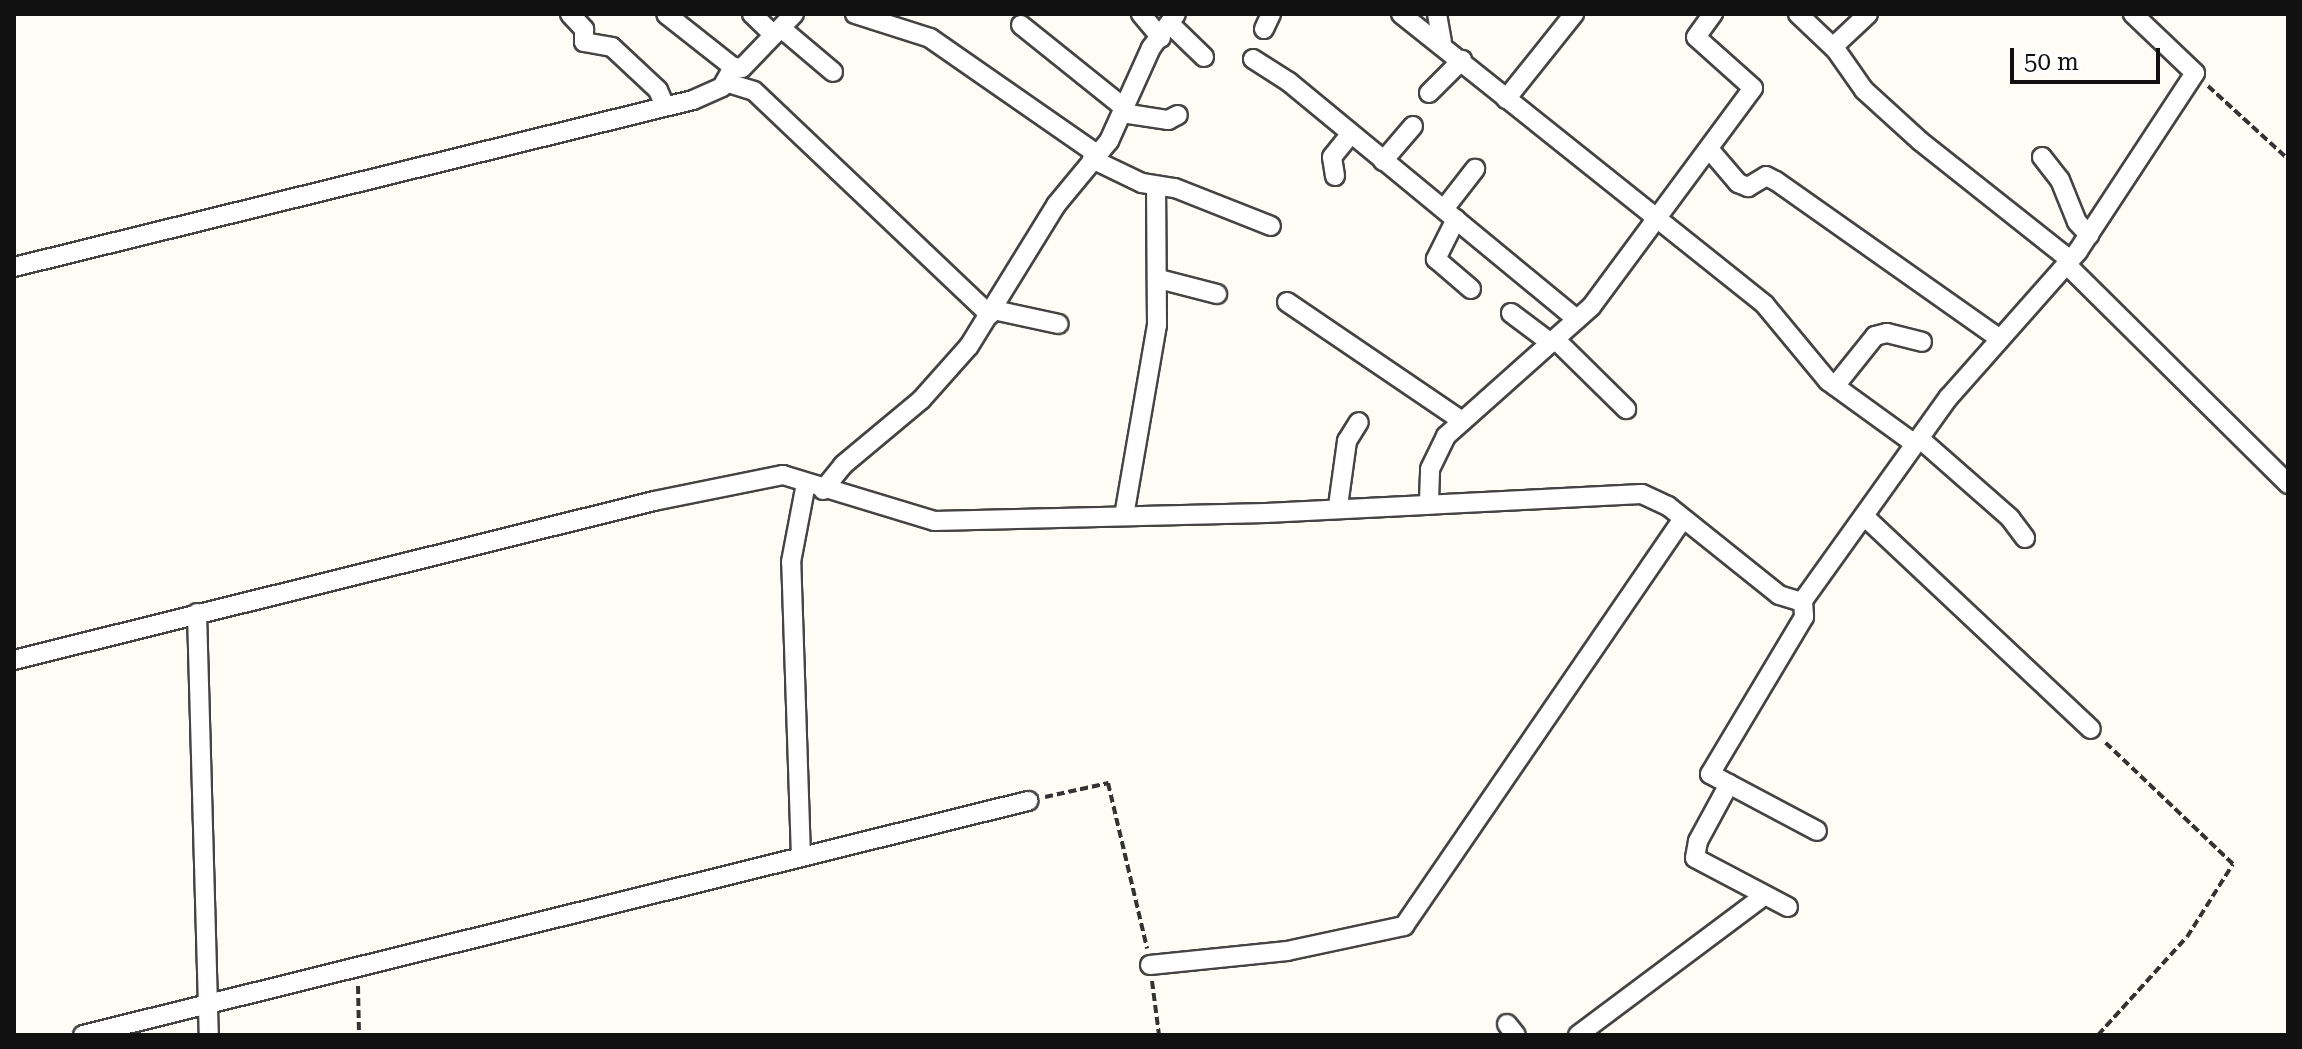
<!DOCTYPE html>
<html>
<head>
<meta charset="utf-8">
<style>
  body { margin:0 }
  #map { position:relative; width:2302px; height:1049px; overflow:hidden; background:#fffcf5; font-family:"Roboto Serif",serif }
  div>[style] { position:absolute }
  .path>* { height:4px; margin-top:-2px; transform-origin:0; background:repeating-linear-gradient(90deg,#333 0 8px,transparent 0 12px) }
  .roads { filter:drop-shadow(2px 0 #444) drop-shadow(-2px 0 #444) drop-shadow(0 2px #444) drop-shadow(0 -2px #444) }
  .street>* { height:18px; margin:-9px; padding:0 9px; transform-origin:9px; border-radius:9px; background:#fff }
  span { translate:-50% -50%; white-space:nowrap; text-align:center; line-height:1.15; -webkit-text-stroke:8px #fff; paint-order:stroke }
  .frame { position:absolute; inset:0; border:16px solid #111; pointer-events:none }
  .scale { position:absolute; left:2010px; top:48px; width:150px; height:36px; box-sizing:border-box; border:4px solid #111; border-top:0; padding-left:10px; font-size:24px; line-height:28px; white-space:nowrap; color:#111; -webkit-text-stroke:6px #fff; paint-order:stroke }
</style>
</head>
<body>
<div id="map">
  <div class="path">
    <div style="left:2208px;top:86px;width:108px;rotate:42.4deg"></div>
    <div style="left:1045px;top:797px;width:65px;rotate:-12.5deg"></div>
    <div style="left:1108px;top:783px;width:170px;rotate:76.7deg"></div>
    <div style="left:1152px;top:981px;width:54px;rotate:82.6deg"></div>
    <div style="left:358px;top:986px;width:49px;rotate:88.8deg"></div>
    <div style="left:2098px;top:1035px;width:132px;rotate:-47.8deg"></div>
    <div style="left:2187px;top:937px;width:86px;rotate:-57.8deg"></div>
    <div style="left:2233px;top:864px;width:177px;rotate:-136.4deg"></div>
  </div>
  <div class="roads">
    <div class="street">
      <div style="left:570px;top:14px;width:21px;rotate:47deg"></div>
      <div style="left:584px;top:29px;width:13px;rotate:90deg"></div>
      <div style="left:584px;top:42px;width:28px;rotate:10deg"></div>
      <div style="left:612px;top:47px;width:63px;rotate:43.1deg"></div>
      <div style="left:658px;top:90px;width:15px;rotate:67deg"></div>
      <div style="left:752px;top:14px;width:30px;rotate:44deg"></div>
      <div style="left:855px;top:14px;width:79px;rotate:17.7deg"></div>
      <div style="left:930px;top:38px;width:203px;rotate:34.8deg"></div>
      <div style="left:1141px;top:14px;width:31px;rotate:50deg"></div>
      <div style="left:1401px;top:14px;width:466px;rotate:38.6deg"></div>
      <div style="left:1765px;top:305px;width:99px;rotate:50.3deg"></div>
      <div style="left:1828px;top:381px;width:107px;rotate:35.9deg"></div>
      <div style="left:1437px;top:14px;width:28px;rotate:80deg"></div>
      <div style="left:1798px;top:14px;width:52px;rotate:43.5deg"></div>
      <div style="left:1836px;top:50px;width:49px;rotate:55deg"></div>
      <div style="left:1864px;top:90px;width:76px;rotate:42.3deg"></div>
      <div style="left:1920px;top:141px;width:191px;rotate:38.4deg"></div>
      <div style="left:1021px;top:25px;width:129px;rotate:38.7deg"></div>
      <div style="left:1171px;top:25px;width:46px;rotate:44.1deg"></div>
      <div style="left:781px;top:28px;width:68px;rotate:40.2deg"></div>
      <div style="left:1264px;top:29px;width:17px;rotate:-65deg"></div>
      <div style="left:1833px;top:47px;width:48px;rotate:-43.3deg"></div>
      <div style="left:1253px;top:59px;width:43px;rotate:32.6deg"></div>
      <div style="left:1289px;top:82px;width:373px;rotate:39.5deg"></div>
      <div style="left:733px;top:67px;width:9px;rotate:6deg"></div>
      <div style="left:742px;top:68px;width:75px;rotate:-46.1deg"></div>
      <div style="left:725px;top:82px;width:30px;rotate:17deg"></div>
      <div style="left:754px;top:91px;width:325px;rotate:43.5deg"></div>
      <div style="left:1429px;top:93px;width:47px;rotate:-45deg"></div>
      <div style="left:1506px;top:99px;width:109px;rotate:-51.3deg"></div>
      <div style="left:1122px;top:113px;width:47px;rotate:8.7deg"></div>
      <div style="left:1168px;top:120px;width:11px;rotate:-27deg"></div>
      <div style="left:1709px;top:149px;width:45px;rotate:49.5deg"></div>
      <div style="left:1738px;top:183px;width:11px;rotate:22deg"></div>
      <div style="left:1748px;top:187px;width:21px;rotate:-31deg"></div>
      <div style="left:1766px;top:176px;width:11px;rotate:27deg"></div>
      <div style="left:1776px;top:181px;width:274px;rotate:35.2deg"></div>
      <div style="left:2042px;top:157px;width:29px;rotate:52deg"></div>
      <div style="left:2060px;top:180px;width:45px;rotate:68deg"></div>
      <div style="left:2077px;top:222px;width:18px;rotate:47deg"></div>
      <div style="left:1092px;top:159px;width:55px;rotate:25.6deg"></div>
      <div style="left:1142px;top:183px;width:33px;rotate:9deg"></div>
      <div style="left:1175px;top:188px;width:103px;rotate:21.6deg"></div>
      <div style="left:1383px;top:161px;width:46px;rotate:-49.4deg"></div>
      <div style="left:1335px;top:176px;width:19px;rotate:-99deg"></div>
      <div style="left:1332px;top:157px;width:28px;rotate:-51deg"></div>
      <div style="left:1444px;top:209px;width:51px;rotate:-52.2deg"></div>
      <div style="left:1456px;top:219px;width:45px;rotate:116.6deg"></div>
      <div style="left:1436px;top:259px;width:46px;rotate:40.6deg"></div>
      <div style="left:2066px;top:264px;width:313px;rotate:44.7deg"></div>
      <div style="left:14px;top:267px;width:699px;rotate:-13.82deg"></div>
      <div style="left:693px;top:100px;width:32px;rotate:-24deg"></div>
      <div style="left:722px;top:87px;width:23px;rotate:-61deg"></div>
      <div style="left:733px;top:67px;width:85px;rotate:-141.7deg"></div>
      <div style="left:1159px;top:279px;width:60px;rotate:14.5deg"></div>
      <div style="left:1287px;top:302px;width:212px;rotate:34.2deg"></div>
      <div style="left:994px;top:310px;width:66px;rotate:12.2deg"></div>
      <div style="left:1511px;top:313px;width:50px;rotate:36.9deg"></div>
      <div style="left:1555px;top:339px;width:100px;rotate:44.6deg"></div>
      <div style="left:1835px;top:386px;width:64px;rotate:-51.3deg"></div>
      <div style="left:1875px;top:336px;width:12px;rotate:-14deg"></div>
      <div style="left:1887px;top:333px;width:36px;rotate:14deg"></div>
      <div style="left:1919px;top:438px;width:121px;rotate:41.3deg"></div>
      <div style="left:2010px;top:518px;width:25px;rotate:53deg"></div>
      <div style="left:823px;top:490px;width:32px;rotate:-51deg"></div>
      <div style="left:843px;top:465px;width:102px;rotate:-39.8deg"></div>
      <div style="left:921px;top:400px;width:72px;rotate:-48.4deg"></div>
      <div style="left:969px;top:346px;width:166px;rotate:-58.3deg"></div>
      <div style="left:1056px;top:205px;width:83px;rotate:-50.4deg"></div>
      <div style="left:1109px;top:141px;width:102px;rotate:-65.7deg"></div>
      <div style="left:1151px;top:48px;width:42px;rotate:-53.7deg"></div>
      <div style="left:1429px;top:501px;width:32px;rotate:-88deg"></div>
      <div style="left:1430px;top:469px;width:37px;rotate:-64deg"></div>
      <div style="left:1446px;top:436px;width:194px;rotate:-41.7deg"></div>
      <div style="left:1591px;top:307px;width:272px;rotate:-53.5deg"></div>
      <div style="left:1753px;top:88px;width:76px;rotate:-138.2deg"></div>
      <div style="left:1696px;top:37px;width:29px;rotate:-54deg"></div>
      <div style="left:1338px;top:506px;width:66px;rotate:-82.1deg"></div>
      <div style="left:1347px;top:441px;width:22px;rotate:-58deg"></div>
      <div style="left:1124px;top:516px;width:194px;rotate:-80.2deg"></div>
      <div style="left:1157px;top:325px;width:139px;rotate:-90.4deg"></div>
      <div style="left:1864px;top:516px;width:311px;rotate:43.2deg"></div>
      <div style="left:1803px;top:601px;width:16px;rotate:86deg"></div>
      <div style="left:1804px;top:617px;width:183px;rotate:120.9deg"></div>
      <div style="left:1710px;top:774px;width:121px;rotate:28deg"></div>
      <div style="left:197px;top:613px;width:422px;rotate:88.4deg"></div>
      <div style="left:14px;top:660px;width:659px;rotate:-13.95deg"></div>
      <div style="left:654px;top:501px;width:132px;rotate:-11.4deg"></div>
      <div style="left:783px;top:475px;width:158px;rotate:16.9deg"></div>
      <div style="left:934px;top:521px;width:332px;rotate:-1.4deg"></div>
      <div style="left:1266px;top:513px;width:376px;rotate:-2.9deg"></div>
      <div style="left:1642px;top:494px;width:29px;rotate:25deg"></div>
      <div style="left:1668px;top:506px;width:142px;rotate:38.7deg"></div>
      <div style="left:1779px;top:595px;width:24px;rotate:17deg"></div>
      <div style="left:1802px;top:602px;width:252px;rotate:-54.4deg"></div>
      <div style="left:1949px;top:397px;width:195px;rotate:-48.5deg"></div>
      <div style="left:2078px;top:251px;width:213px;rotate:-56.7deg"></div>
      <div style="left:2195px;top:73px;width:86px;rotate:-136.4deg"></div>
      <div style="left:1729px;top:784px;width:65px;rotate:118.5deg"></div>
      <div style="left:1698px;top:841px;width:17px;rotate:100deg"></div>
      <div style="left:1695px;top:858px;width:105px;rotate:27.8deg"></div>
      <div style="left:801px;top:857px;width:295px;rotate:-91.9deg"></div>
      <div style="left:791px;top:562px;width:80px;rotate:-79.2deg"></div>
      <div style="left:1150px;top:965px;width:138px;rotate:-5.8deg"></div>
      <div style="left:1287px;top:951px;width:120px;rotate:-12.1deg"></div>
      <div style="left:1404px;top:926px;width:493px;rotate:-55.6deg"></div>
      <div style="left:1507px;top:1024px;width:14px;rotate:51deg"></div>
      <div style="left:83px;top:1035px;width:974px;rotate:-13.91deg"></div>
      <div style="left:1578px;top:1035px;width:232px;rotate:-36.8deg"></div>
    </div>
  </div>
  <div class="frame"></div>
  <div class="scale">50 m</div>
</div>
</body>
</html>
